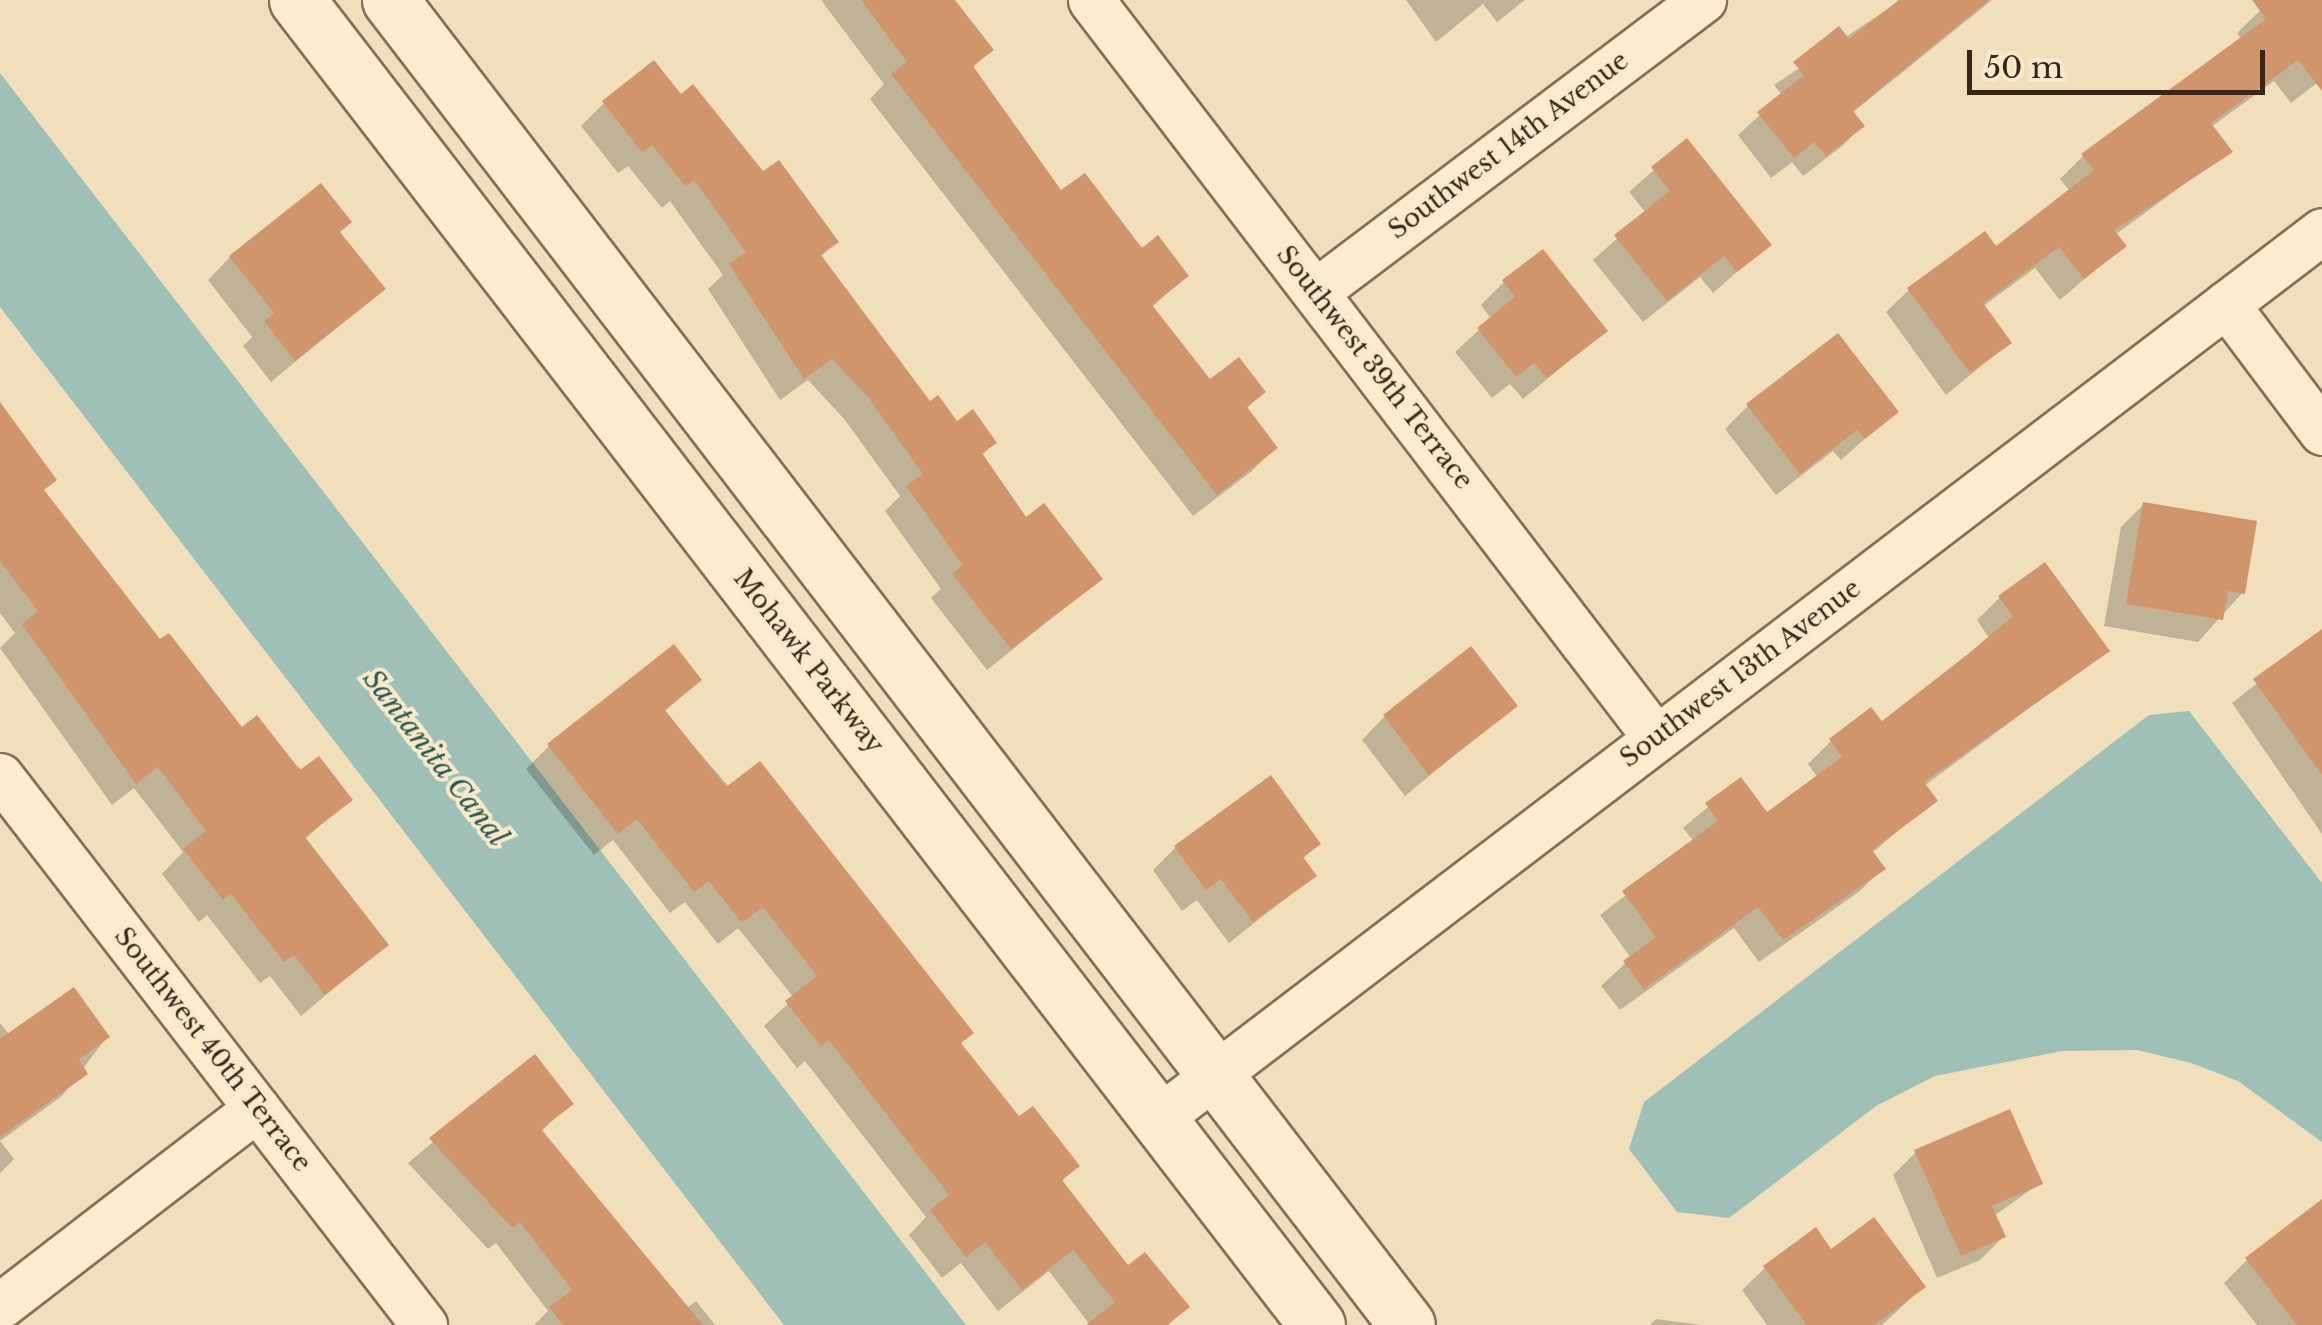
<!DOCTYPE html>
<html>
<head>
<meta charset="utf-8">
<style>
  body { margin:0 }
  #map { position:relative; width:2322px; height:1325px; overflow:hidden; background:#f0dfba; font-family:"Libre Baskerville",serif }
  div>[style] { position:absolute }
  .water>* { inset:0; background:#9fc0b6 }
  .shadow>* { inset:0; background:#0003 }
  .building>* { inset:0; background:#d1956d }
  .roads { filter:drop-shadow(2px 0 #886e54) drop-shadow(-2px 0 #886e54) drop-shadow(0 2px #886e54) drop-shadow(0 -2px #886e54) }
  .minor>* { height:45px; margin:-22.5px; padding:0 22.5px; transform-origin:22.5px; border-radius:22.5px; background:#fbecce }
  .tertiary>* { height:55px; margin:-27.5px; padding:0 27.5px; transform-origin:27.5px; border-radius:27.5px; background:#fbecce }
  span { translate:-50% -50%; white-space:nowrap; text-align:center; line-height:1.15; -webkit-text-stroke:8px #f7e9ca; paint-order:stroke }
  .street-label { font-size:25px; color:#36271a }
  .water-label { font-size:28px; color:#285753; font-style:italic }
  .scale { position:absolute; left:1967px; top:50px; width:298px; height:45px; box-sizing:border-box; border:5px solid #36271a; border-top:0; padding-left:12px; font-size:30px; line-height:35px; white-space:nowrap; color:#36271a; -webkit-text-stroke:8px #f7e9ca; paint-order:stroke }
</style>
</head>
<body>
<div id="map">
  <div class="water">
    <div style="clip-path:polygon(0 73px,695px 973px,966px 1325px,784px 1325px,0 307px)"></div>
    <div style="clip-path:polygon(2189px 711px,2322px 883px,2322px 1142px,2238px 1081px,2191px 1063px,2137px 1050px,2062px 1051px,1935px 1076px,1876px 1106px,1729px 1218px,1677px 1212px,1629px 1149px,1644px 1102px,2149px 715px)"></div>
  </div>
  <div class="shadow">
    <div style="clip-path:polygon(821px 0,952px 0,990px 50px,972px 68px,1061px 193px,1186px 276px,1151px 308px,1209px 383px,1262px 392px,1246px 409px,1275px 448px,1252px 471px,1193px 516px,870px 99px,884px 84px)"></div>
    <div style="clip-path:polygon(1406px 0,1525px 0,1497px 22px,1483px 4px,1436px 42px)"></div>
    <div style="clip-path:polygon(1901px 0,1992px 0,1852px 113px,1862px 126px,1841px 147px,1803px 176px,1792px 162px,1771px 178px,1738px 135px,1782px 95px,1774px 85px)"></div>
    <div style="clip-path:polygon(2271px 0,2322px 0,2322px 79px,2291px 103px,2274px 81px,2211px 127px,2229px 151px,2115px 235px,2123px 246px,2060px 300px,2035px 268px,1982px 307px,2009px 343px,1946px 395px,1886px 312px,1909px 290px,1995px 249px,2070px 191px,2060px 179px,2083px 156px,2242px 40px,2237px 33px)"></div>
    <div style="clip-path:polygon(680px 97px,835px 242px,820px 257px,930px 405px,994px 443px,981px 456px,1026px 520px,1100px 579px,987px 670px,931px 598px,941px 589px,885px 511px,900px 496px,845px 420px,808px 380px,780px 400px,708px 289px,723px 275px,670px 201px,662px 208px,628px 166px,618px 173px,581px 126px,604px 103px)"></div>
    <div style="clip-path:polygon(1687px 141px,1768px 245px,1713px 293px,1700px 277px,1643px 322px,1593px 260px,1646px 213px,1629px 192px)"></div>
    <div style="clip-path:polygon(338px 233px,383px 289px,271px 382px,243px 346px,252px 337px,208px 280px,230px 257px)"></div>
    <div style="clip-path:polygon(1504px 282px,1605px 331px,1523px 399px,1510px 384px,1492px 398px,1455px 352px,1491px 319px,1481px 305px)"></div>
    <div style="clip-path:polygon(1748px 406px,1896px 411px,1841px 460px,1833px 451px,1776px 495px,1725px 429px)"></div>
    <div style="clip-path:polygon(0 420px,42px 492px,160px 643px,241px 731px,349px 799px,304px 840px,386px 944px,301px 1016px,270px 976px,260px 983px,207px 915px,199px 922px,162px 874px,183px 852px,134px 788px,112px 805px,0 648px,15px 633px,0 613px)"></div>
    <div style="clip-path:polygon(2144px 504px,2243px 592px,2198px 642px,2104px 626px,2121px 527px)"></div>
    <div style="clip-path:polygon(2000px 597px,2106px 651px,1924px 786px,1934px 800px,1872px 853px,1883px 868px,1860px 891px,1759px 962px,1734px 928px,1620px 1010px,1601px 986px,1631px 958px,1600px 915px,1694px 842px,1683px 828px,1740px 780px,1766px 815px,1818px 778px,1808px 764px,1831px 741px,1881px 724px,1989px 638px,1977px 620px)"></div>
    <div style="clip-path:polygon(2322px 632px,2322px 834px,2232px 703px)"></div>
    <div style="clip-path:polygon(699px 680px,664px 712px,1019px 1120px,1077px 1166px,1061px 1182px,1128px 1269px,1186px 1307px,1168px 1325px,1090px 1325px,1049px 1271px,998px 1311px,961px 1263px,942px 1278px,909px 1235px,926px 1217px,805px 1061px,797px 1068px,764px 1026px,794px 998px,738px 928px,718px 944px,685px 902px,670px 913px,613px 840px,594px 855px,526px 769px,549px 746px)"></div>
    <div style="clip-path:polygon(1514px 706px,1405px 796px,1362px 740px,1384px 717px)"></div>
    <div style="clip-path:polygon(1318px 844px,1302px 860px,1314px 876px,1229px 943px,1197px 900px,1182px 911px,1153px 870px,1175px 848px)"></div>
    <div style="clip-path:polygon(0 1023px,10px 1035px,107px 1037px,62px 1096px,0 1141px,14px 1159px,0 1173px)"></div>
    <div style="clip-path:polygon(534px 1058px,570px 1103px,541px 1132px,687px 1308px,696px 1301px,715px 1325px,534px 1325px,548px 1311px,496px 1243px,488px 1249px,408px 1163px)"></div>
    <div style="clip-path:polygon(1916px 1152px,2040px 1183px,1994px 1216px,2003px 1237px,1980px 1260px,1937px 1278px,1893px 1175px)"></div>
    <div style="clip-path:polygon(2322px 1222px,2322px 1325px,2257px 1325px,2224px 1283px,2247px 1260px)"></div>
    <div style="clip-path:polygon(1831px 1252px,1923px 1287px,1882px 1325px,1767px 1325px,1742px 1290px,1765px 1268px)"></div>
    <div style="clip-path:polygon(1656px 1319px,1702px 1325px,1650px 1325px)"></div>
  </div>
  <div class="building">
    <div style="clip-path:polygon(861px 0,955px 0,994px 50px,973px 66px,1061px 190px,1085px 173px,1142px 248px,1158px 235px,1189px 276px,1152px 305px,1210px 379px,1239px 357px,1266px 392px,1247px 407px,1278px 448px,1217px 495px,891px 74px,907px 62px)"></div>
    <div style="clip-path:polygon(1899px 0,1989px 0,1853px 111px,1865px 126px,1826px 156px,1814px 142px,1794px 158px,1757px 112px,1804px 75px,1793px 62px,1839px 26px,1849px 39px)"></div>
    <div style="clip-path:polygon(2252px 0,2322px 0,2322px 91px,2298px 60px,2211px 123px,2233px 152px,2114px 230px,2127px 246px,2084px 279px,2059px 247px,1983px 303px,2012px 343px,1970px 373px,1907px 288px,1985px 231px,1996px 246px,2094px 170px,2081px 154px,2266px 19px)"></div>
    <div style="clip-path:polygon(654px 60px,681px 94px,693px 84px,763px 171px,779px 160px,839px 242px,821px 255px,930px 401px,938px 395px,957px 421px,973px 409px,997px 443px,982px 453px,1026px 517px,1044px 503px,1103px 579px,1011px 649px,952px 574px,963px 565px,906px 486px,923px 474px,868px 397px,832px 359px,804px 379px,729px 264px,746px 252px,694px 180px,686px 187px,652px 145px,642px 152px,602px 101px)"></div>
    <div style="clip-path:polygon(1687px 138px,1772px 245px,1737px 272px,1724px 256px,1667px 301px,1614px 235px,1670px 191px,1651px 167px)"></div>
    <div style="clip-path:polygon(321px 183px,352px 222px,340px 232px,386px 289px,295px 361px,264px 321px,274px 313px,229px 256px)"></div>
    <div style="clip-path:polygon(1543px 249px,1608px 331px,1547px 378px,1534px 363px,1516px 377px,1477px 328px,1515px 297px,1502px 280px)"></div>
    <div style="clip-path:polygon(1838px 333px,1899px 412px,1865px 439px,1857px 430px,1800px 474px,1746px 404px)"></div>
    <div style="clip-path:polygon(0 402px,57px 480px,44px 490px,160px 639px,169px 633px,242px 727px,257px 715px,300px 770px,319px 756px,353px 800px,305px 837px,389px 945px,325px 995px,294px 955px,284px 962px,231px 894px,223px 900px,183px 849px,206px 831px,158px 767px,136px 784px,22px 624px,38px 611px,0 561px)"></div>
    <div style="clip-path:polygon(2143px 502px,2257px 521px,2245px 594px,2228px 591px,2223px 620px,2126px 604px)"></div>
    <div style="clip-path:polygon(2045px 562px,2110px 651px,1924px 782px,1938px 801px,1872px 850px,1886px 869px,1783px 940px,1758px 907px,1644px 989px,1623px 961px,1656px 937px,1622px 891px,1718px 821px,1705px 803px,1741px 777px,1767px 812px,1842px 757px,1829px 739px,1871px 707px,1882px 721px,1968px 654px,2013px 616px,1998px 596px)"></div>
    <div style="clip-path:polygon(2322px 629px,2322px 775px,2253px 679px)"></div>
    <div style="clip-path:polygon(674px 644px,702px 680px,665px 710px,726px 787px,760px 761px,974px 1033px,961px 1043px,1019px 1116px,1033px 1106px,1080px 1166px,1062px 1180px,1128px 1265px,1145px 1252px,1190px 1307px,1167px 1325px,1086px 1325px,1115px 1302px,1073px 1250px,1022px 1290px,985px 1242px,966px 1257px,930px 1210px,949px 1195px,829px 1040px,821px 1046px,785px 1001px,817px 976px,763px 907px,742px 923px,709px 881px,694px 892px,637px 819px,618px 834px,547px 744px)"></div>
    <div style="clip-path:polygon(1471px 646px,1518px 706px,1429px 775px,1383px 715px)"></div>
    <div style="clip-path:polygon(1271px 775px,1321px 844px,1303px 857px,1317px 876px,1253px 922px,1221px 879px,1206px 890px,1174px 846px)"></div>
    <div style="clip-path:polygon(74px 987px,110px 1037px,79px 1059px,88px 1074px,0 1137px,0 1039px)"></div>
    <div style="clip-path:polygon(535px 1054px,574px 1104px,541px 1129px,703px 1325px,563px 1325px,549px 1307px,572px 1290px,520px 1222px,512px 1228px,429px 1138px)"></div>
    <div style="clip-path:polygon(2010px 1109px,2043px 1184px,1992px 1206px,2006px 1237px,1961px 1256px,1914px 1150px)"></div>
    <div style="clip-path:polygon(2322px 1199px,2322px 1325px,2297px 1325px,2245px 1258px)"></div>
    <div style="clip-path:polygon(1874px 1217px,1926px 1287px,1874px 1325px,1807px 1325px,1763px 1266px,1816px 1227px,1831px 1249px)"></div>
  </div>
  <div class="roads">
    <div class="minor">
      <div style="left:1091px;top:0;width:929px;rotate:52.56deg"></div>
      <div style="left:1315px;top:292px;width:486px;rotate:-37deg"></div>
      <div style="left:2226px;top:304px;width:160px;rotate:53.1deg"></div>
      <div style="left:0;top:776px;width:694px;rotate:52.32deg"></div>
      <div style="left:1160px;top:1117px;width:1461px;rotate:-37.32deg"></div>
      <div style="left:0;top:1306px;width:324px;rotate:-37.6deg"></div>
    </div>
    <div class="tertiary">
      <div style="left:297px;top:0;width:1672px;rotate:52.41deg"></div>
      <div style="left:390px;top:0;width:1670px;rotate:52.49deg"></div>
    </div>
  </div>
  <div class="street-label">
    <span style="left:1509px;top:146px;rotate:-37deg">Southwest 14th Avenue</span>
    <span style="left:1374px;top:368px;rotate:52deg">Southwest 39th Terrace</span>
    <span style="left:808px;top:662px;rotate:52deg">Mohawk Parkway</span>
    <span style="left:1741px;top:674px;rotate:-37deg">Southwest 13th Avenue</span>
    <span style="left:212px;top:1050px;rotate:52deg">Southwest 40th Terrace</span>
  </div>
  <div class="water-label">
    <span style="left:435px;top:758px;rotate:52deg">Santanita Canal</span>
  </div>
  <div class="scale">50 m</div>
</div>
</body>
</html>
